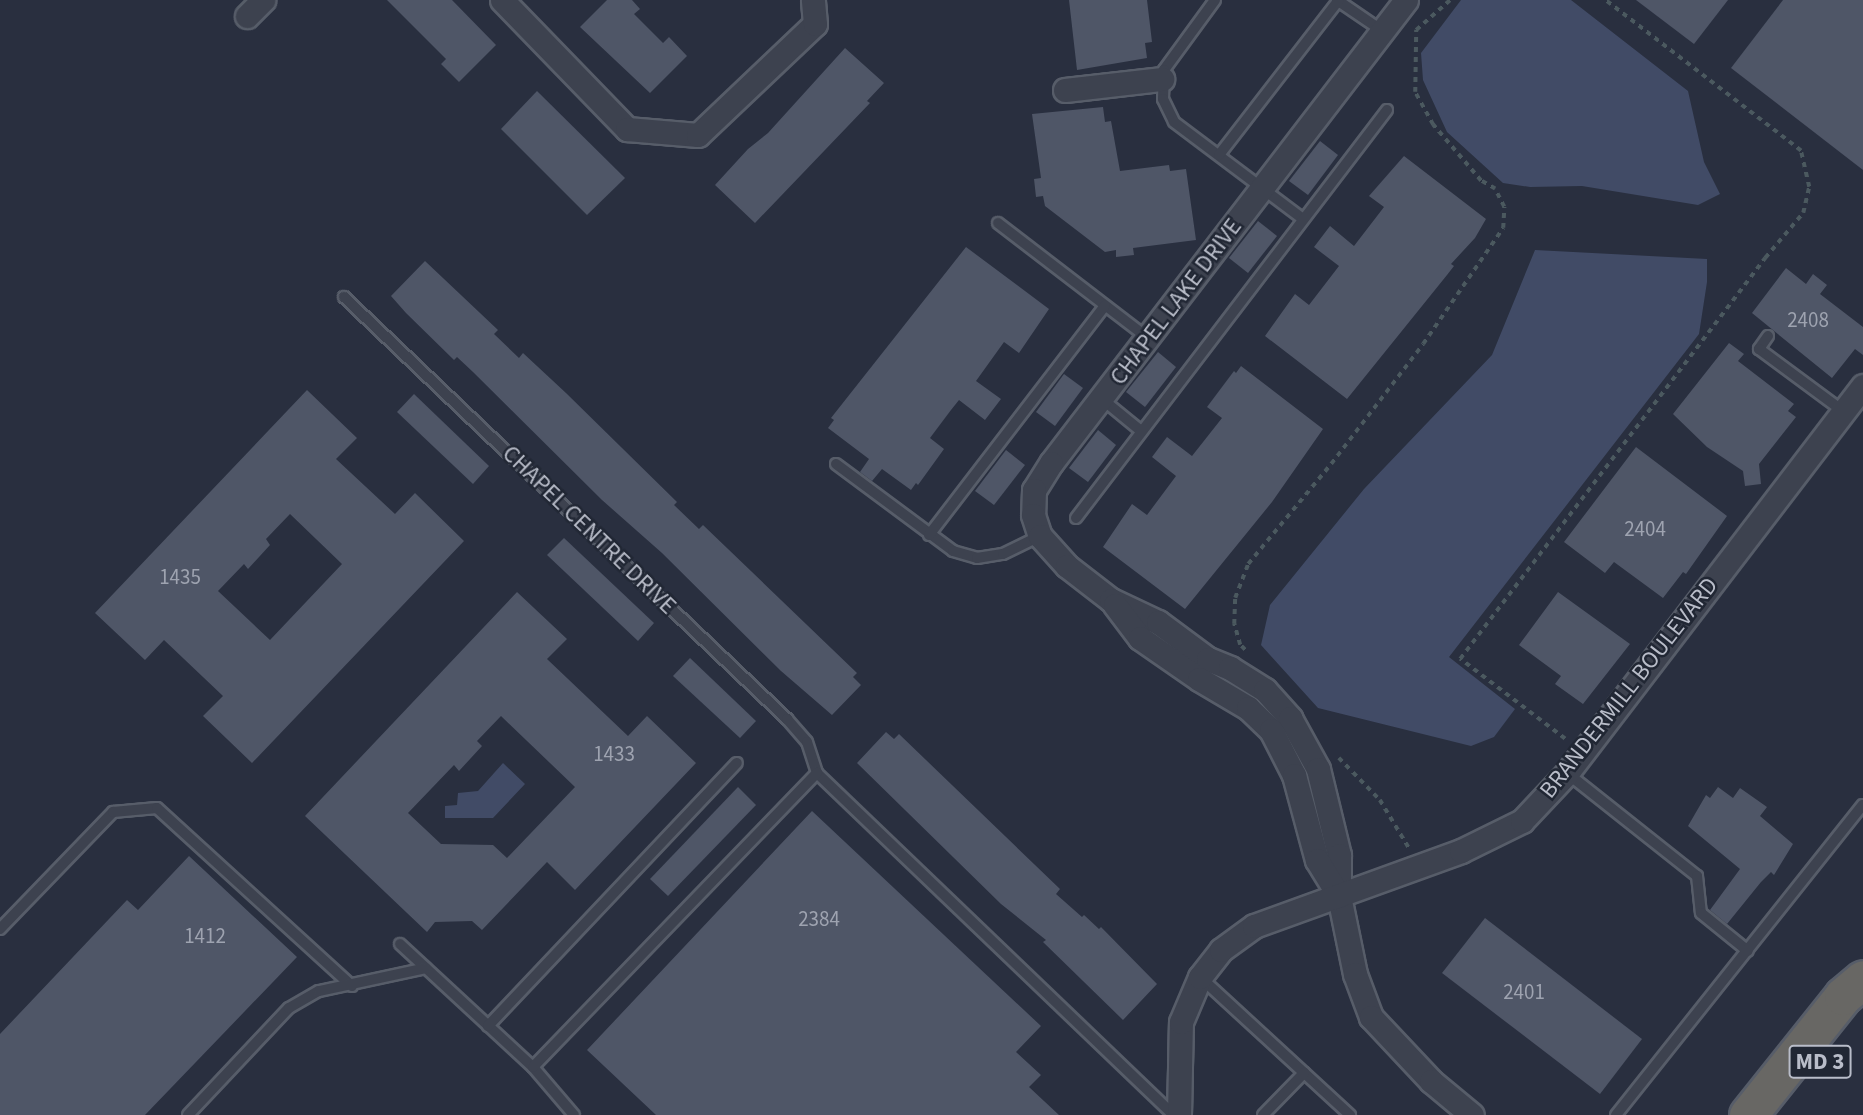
<!DOCTYPE html>
<html>
<head>
<meta charset="utf-8">
<style>
  body { margin:0 }
  #map { position:relative; width:1863px; height:1115px; overflow:hidden; background:#292f3f; font-family:"Source Sans 3",sans-serif }
  div>[style] { position:absolute }
  .water>* { inset:0; background:#414b66 }
  .building>* { inset:0; background:#4f5667 }
  .path>* { height:3.5px; margin-top:-1.75px; transform-origin:0; background:repeating-linear-gradient(90deg,#4b595f 0 5px,transparent 0 10px) }
  .roads { filter:drop-shadow(2px 0 #575d69) drop-shadow(-2px 0 #575d69) drop-shadow(0 2px #575d69) drop-shadow(0 -2px #575d69) }
  .service>* { height:10px; margin:-5px; padding:0 5px; transform-origin:5px; border-radius:5px; background:#3d424f }
  .minor>* { height:23px; margin:-11.5px; padding:0 11.5px; transform-origin:11.5px; border-radius:11.5px; background:#3d424f }
  .trunk>* { height:37px; margin:-18.5px; padding:0 18.5px; transform-origin:18.5px; border-radius:18.5px; background:#686764 }
  span { translate:-50% -50%; white-space:nowrap; text-align:center; line-height:1.15; -webkit-text-stroke:5px #212734; paint-order:stroke }
  .number-label { font-size:21px; color:#9ea3b0 }
  .number-label span { -webkit-text-stroke-width:0 }
  .shield-label span { padding:2px 5px; background:#212734; border:2px solid; border-radius:5px; -webkit-text-stroke-width:0 }
  .shield-label { font-size:23px; color:#b9bdc9; font-weight:700 }
  .street-label { font-size:24px; color:#b9bdc9 }
</style>
</head>
<body>
<div id="map">
  <div class="water">
    <div style="clip-path:polygon(1461px 0,1571px 0,1688px 91px,1704px 162px,1720px 194px,1698px 205px,1582px 186px,1530px 187px,1503px 183px,1447px 132px,1423px 80px,1421px 53px)"></div>
    <div style="clip-path:polygon(1535px 250px,1707px 259px,1707px 282px,1699px 334px,1449px 657px,1515px 709px,1494px 737px,1471px 746px,1318px 708px,1261px 645px,1270px 605px,1364px 489px,1492px 355px)"></div>
    <div style="clip-path:polygon(503px 763px,525px 784px,493px 818px,445px 818px,445px 806px,457px 805px,458px 793px,478px 791px)"></div>
  </div>
  <div class="building">
    <div style="clip-path:polygon(387px 0,452px 0,496px 45px,459px 82px,441px 64px,446px 59px)"></div>
    <div style="clip-path:polygon(607px 0,632px 0,640px 9px,634px 14px,663px 43px,669px 37px,687px 56px,650px 93px,580px 27px)"></div>
    <div style="clip-path:polygon(1069px 0,1147px 0,1152px 42px,1145px 43px,1147px 58px,1077px 70px)"></div>
    <div style="clip-path:polygon(1636px 0,1728px 0,1694px 44px)"></div>
    <div style="clip-path:polygon(1783px 0,1863px 0,1863px 170px,1731px 68px)"></div>
    <div style="clip-path:polygon(845px 48px,884px 83px,867px 101px,870px 103px,755px 223px,715px 185px,748px 149px,768px 133px)"></div>
    <div style="clip-path:polygon(537px 91px,625px 178px,587px 215px,501px 129px)"></div>
    <div style="clip-path:polygon(1103px 107px,1105px 122px,1111px 121px,1120px 171px,1169px 165px,1170px 171px,1186px 169px,1196px 240px,1133px 248px,1134px 255px,1116px 257px,1116px 250px,1105px 252px,1045px 206px,1043px 196px,1036px 197px,1034px 179px,1041px 178px,1032px 114px)"></div>
    <div style="clip-path:polygon(1320px 141px,1338px 155px,1308px 195px,1289px 181px)"></div>
    <div style="clip-path:polygon(1404px 156px,1486px 219px,1475px 238px,1451px 264px,1454px 266px,1447px 275px,1347px 399px,1265px 336px,1295px 294px,1309px 305px,1339px 266px,1314px 247px,1330px 226px,1354px 246px,1384px 207px,1369px 196px)"></div>
    <div style="clip-path:polygon(1258px 221px,1277px 236px,1248px 273px,1229px 258px)"></div>
    <div style="clip-path:polygon(966px 247px,1049px 309px,1019px 353px,1004px 342px,976px 381px,1001px 399px,985px 420px,959px 400px,951px 410px,930px 438px,944px 449px,918px 485px,916px 483px,911px 490px,882px 469px,872px 481px,860px 472px,869px 459px,828px 428px,834px 420px,831px 418px)"></div>
    <div style="clip-path:polygon(425px 261px,498px 330px,494px 334px,519px 358px,523px 353px,566px 393px,677px 502px,674px 505px,699px 529px,703px 525px,857px 673px,853px 677px,861px 685px,832px 715px,781px 671px,662px 553px,602px 500px,473px 372px,457px 357px,454px 360px,406px 313px,391px 296px)"></div>
    <div style="clip-path:polygon(1786px 268px,1806px 284px,1813px 274px,1827px 285px,1820px 294px,1863px 327px,1863px 355px,1855px 349px,1832px 378px,1752px 313px)"></div>
    <div style="clip-path:polygon(1729px 343px,1744px 354px,1738px 361px,1794px 404px,1788px 411px,1796px 417px,1759px 464px,1761px 484px,1745px 486px,1743px 471px,1707px 447px,1673px 414px)"></div>
    <div style="clip-path:polygon(1158px 352px,1176px 367px,1145px 407px,1126px 392px)"></div>
    <div style="clip-path:polygon(1241px 366px,1323px 429px,1272px 502px,1185px 609px,1103px 547px,1132px 504px,1147px 515px,1176px 476px,1152px 457px,1167px 437px,1192px 456px,1222px 418px,1207px 407px,1234px 371px,1236px 373px)"></div>
    <div style="clip-path:polygon(1064px 374px,1083px 388px,1055px 426px,1036px 412px)"></div>
    <div style="clip-path:polygon(evenodd,307px 390px,357px 438px,336px 459px,395px 514px,415px 493px,464px 541px,252px 763px,203px 716px,223px 696px,164px 640px,145px 660px,95px 613px,307px 390px,290px 514px,342px 564px,270px 640px,218px 591px,244px 564px,248px 569px,270px 545px,266px 539px,290px 514px)"></div>
    <div style="clip-path:polygon(414px 394px,489px 466px,473px 484px,397px 412px)"></div>
    <div style="clip-path:polygon(1098px 430px,1116px 445px,1088px 482px,1069px 468px)"></div>
    <div style="clip-path:polygon(1636px 447px,1727px 516px,1686px 574px,1683px 572px,1663px 598px,1614px 562px,1605px 573px,1564px 542px)"></div>
    <div style="clip-path:polygon(1006px 450px,1025px 465px,994px 505px,975px 491px)"></div>
    <div style="clip-path:polygon(564px 538px,654px 623px,638px 641px,547px 555px)"></div>
    <div style="clip-path:polygon(evenodd,517px 592px,567px 639px,547px 659px,628px 736px,647px 716px,696px 763px,575px 890px,547px 862px,482px 930px,472px 921px,435px 922px,427px 932px,305px 816px,517px 592px,501px 716px,575px 787px,507px 858px,493px 845px,441px 844px,408px 813px,454px 765px,459px 771px,482px 746px,477px 741px,501px 716px)"></div>
    <div style="clip-path:polygon(1558px 592px,1630px 644px,1583px 704px,1555px 684px,1561px 676px,1519px 645px)"></div>
    <div style="clip-path:polygon(690px 658px,756px 721px,740px 738px,673px 676px)"></div>
    <div style="clip-path:polygon(886px 732px,894px 739px,899px 734px,1060px 889px,1056px 894px,1082px 917px,1084px 915px,1099px 929px,1101px 927px,1157px 984px,1123px 1020px,1043px 942px,1046px 940px,1001px 904px,857px 763px)"></div>
    <div style="clip-path:polygon(738px 787px,756px 805px,668px 896px,650px 879px)"></div>
    <div style="clip-path:polygon(1718px 787px,1733px 798px,1740px 788px,1767px 807px,1760px 816px,1793px 844px,1774px 875px,1771px 872px,1761px 882px,1727px 924px,1710px 910px,1740px 869px,1688px 826px,1706px 795px,1710px 798px)"></div>
    <div style="clip-path:polygon(812px 811px,1041px 1026px,1016px 1052px,1041px 1075px,1029px 1087px,1059px 1115px,656px 1115px,587px 1050px)"></div>
    <div style="clip-path:polygon(189px 856px,297px 957px,145px 1115px,0 1115px,0 1034px,127px 900px,138px 910px)"></div>
    <div style="clip-path:polygon(1485px 918px,1642px 1039px,1600px 1094px,1442px 973px)"></div>
  </div>
  <div class="path">
    <div style="left:1245px;top:650px;width:7px;rotate:-135deg"></div>
    <div style="left:1240px;top:645px;width:22px;rotate:-106deg"></div>
    <div style="left:1234px;top:624px;width:26px;rotate:-88deg"></div>
    <div style="left:1235px;top:598px;width:36px;rotate:-69deg"></div>
    <div style="left:1248px;top:564px;width:130px;rotate:-50.3deg"></div>
    <div style="left:1331px;top:464px;width:151px;rotate:-52.5deg"></div>
    <div style="left:1423px;top:344px;width:141px;rotate:-55.4deg"></div>
    <div style="left:1503px;top:228px;width:21px;rotate:-87deg"></div>
    <div style="left:1504px;top:207px;width:20px;rotate:-117deg"></div>
    <div style="left:1495px;top:189px;width:16px;rotate:-150deg"></div>
    <div style="left:1481px;top:181px;width:74px;rotate:-130.6deg"></div>
    <div style="left:1433px;top:125px;width:38px;rotate:-119deg"></div>
    <div style="left:1415px;top:92px;width:62px;rotate:-89.1deg"></div>
    <div style="left:1416px;top:30px;width:45px;rotate:-41.4deg"></div>
    <div style="left:1565px;top:739px;width:132px;rotate:-142.7deg"></div>
    <div style="left:1460px;top:659px;width:504px;rotate:-52.74deg"></div>
    <div style="left:1765px;top:258px;width:59px;rotate:-49.8deg"></div>
    <div style="left:1803px;top:213px;width:27px;rotate:-77deg"></div>
    <div style="left:1809px;top:187px;width:37px;rotate:-103deg"></div>
    <div style="left:1801px;top:151px;width:247px;rotate:-142.4deg"></div>
    <div style="left:1339px;top:758px;width:59px;rotate:45.7deg"></div>
    <div style="left:1380px;top:800px;width:56px;rotate:58.9deg"></div>
  </div>
  <div class="roads">
    <div class="service">
      <div style="left:1215px;top:0;width:87px;rotate:126.1deg"></div>
      <div style="left:1164px;top:70px;width:29px;rotate:92deg"></div>
      <div style="left:1163px;top:99px;width:25px;rotate:64deg"></div>
      <div style="left:1174px;top:122px;width:161px;rotate:36.9deg"></div>
      <div style="left:1337px;top:0;width:53px;rotate:34.3deg"></div>
      <div style="left:1219px;top:155px;width:195px;rotate:-52.3deg"></div>
      <div style="left:998px;top:223px;width:189px;rotate:37.5deg"></div>
      <div style="left:344px;top:297px;width:612px;rotate:43.61deg"></div>
      <div style="left:787px;top:719px;width:30px;rotate:49deg"></div>
      <div style="left:807px;top:742px;width:33px;rotate:72deg"></div>
      <div style="left:817px;top:773px;width:494px;rotate:43.8deg"></div>
      <div style="left:1768px;top:336px;width:16px;rotate:125deg"></div>
      <div style="left:1759px;top:349px;width:106px;rotate:36.5deg"></div>
      <div style="left:1102px;top:399px;width:50px;rotate:39.4deg"></div>
      <div style="left:836px;top:464px;width:146px;rotate:36.6deg"></div>
      <div style="left:953px;top:551px;width:25px;rotate:16deg"></div>
      <div style="left:977px;top:558px;width:26px;rotate:-9deg"></div>
      <div style="left:1003px;top:554px;width:41px;rotate:-25.9deg"></div>
      <div style="left:1076px;top:518px;width:513px;rotate:-52.68deg"></div>
      <div style="left:929px;top:535px;width:289px;rotate:-52.5deg"></div>
      <div style="left:1567px;top:773px;width:166px;rotate:38.4deg"></div>
      <div style="left:1697px;top:876px;width:37px;rotate:84deg"></div>
      <div style="left:1701px;top:913px;width:60px;rotate:39deg"></div>
      <div style="left:0;top:929px;width:163px;rotate:-46deg"></div>
      <div style="left:113px;top:812px;width:44px;rotate:-5.2deg"></div>
      <div style="left:157px;top:808px;width:264px;rotate:42.4deg"></div>
      <div style="left:400px;top:944px;width:181px;rotate:42.8deg"></div>
      <div style="left:533px;top:1067px;width:63px;rotate:49.5deg"></div>
      <div style="left:1200px;top:977px;width:204px;rotate:42.6deg"></div>
      <div style="left:488px;top:1026px;width:362px;rotate:-46.6deg"></div>
      <div style="left:533px;top:1067px;width:409px;rotate:-46deg"></div>
      <div style="left:188px;top:1115px;width:147px;rotate:-46.7deg"></div>
      <div style="left:289px;top:1008px;width:34px;rotate:-30deg"></div>
      <div style="left:319px;top:991px;width:109px;rotate:-12.1deg"></div>
      <div style="left:1263px;top:1115px;width:59px;rotate:-45.7deg"></div>
      <div style="left:1616px;top:1115px;width:396px;rotate:-51.5deg"></div>
    </div>
    <div class="minor">
      <div style="left:502px;top:0;width:180px;rotate:45.9deg"></div>
      <div style="left:627px;top:129px;width:71px;rotate:4.8deg"></div>
      <div style="left:698px;top:135px;width:161px;rotate:-43.5deg"></div>
      <div style="left:815px;top:24px;width:24px;rotate:-95deg"></div>
      <div style="left:1406px;top:0;width:583px;rotate:127.48deg"></div>
      <div style="left:1051px;top:463px;width:32px;rotate:122deg"></div>
      <div style="left:1034px;top:490px;width:25px;rotate:92deg"></div>
      <div style="left:1033px;top:515px;width:22px;rotate:72deg"></div>
      <div style="left:1040px;top:536px;width:40px;rotate:48deg"></div>
      <div style="left:1067px;top:566px;width:56px;rotate:37.7deg"></div>
      <div style="left:1111px;top:600px;width:52px;rotate:25.1deg"></div>
      <div style="left:1158px;top:622px;width:62px;rotate:36.5deg"></div>
      <div style="left:1208px;top:659px;width:24px;rotate:22deg"></div>
      <div style="left:1230px;top:668px;width:41px;rotate:32.2deg"></div>
      <div style="left:1265px;top:690px;width:38px;rotate:48deg"></div>
      <div style="left:1290px;top:718px;width:58px;rotate:61.2deg"></div>
      <div style="left:1318px;top:769px;width:89px;rotate:76.3deg"></div>
      <div style="left:1339px;top:855px;width:41px;rotate:90deg"></div>
      <div style="left:1339px;top:896px;width:80px;rotate:78.4deg"></div>
      <div style="left:1355px;top:974px;width:46px;rotate:69.6deg"></div>
      <div style="left:1371px;top:1017px;width:88px;rotate:46.8deg"></div>
      <div style="left:1431px;top:1081px;width:53px;rotate:39.7deg"></div>
      <div style="left:247px;top:16px;width:23px;rotate:-45deg"></div>
      <div style="left:1065px;top:90px;width:98px;rotate:-6.5deg"></div>
      <div style="left:1115px;top:605px;width:41px;rotate:52.9deg"></div>
      <div style="left:1140px;top:638px;width:72px;rotate:34.8deg"></div>
      <div style="left:1199px;top:679px;width:57px;rotate:30.6deg"></div>
      <div style="left:1248px;top:708px;width:32px;rotate:44deg"></div>
      <div style="left:1271px;top:730px;width:51px;rotate:62.9deg"></div>
      <div style="left:1294px;top:775px;width:88px;rotate:74.9deg"></div>
      <div style="left:1317px;top:860px;width:42px;rotate:58.6deg"></div>
      <div style="left:1179px;top:1115px;width:93px;rotate:-88.8deg"></div>
      <div style="left:1181px;top:1022px;width:49px;rotate:-67.1deg"></div>
      <div style="left:1200px;top:977px;width:34px;rotate:-52deg"></div>
      <div style="left:1221px;top:950px;width:41px;rotate:-36deg"></div>
      <div style="left:1254px;top:926px;width:220px;rotate:-19.9deg"></div>
      <div style="left:1461px;top:851px;width:68px;rotate:-26.2deg"></div>
      <div style="left:1522px;top:821px;width:66px;rotate:-46.8deg"></div>
      <div style="left:1567px;top:773px;width:487px;rotate:-52.6deg"></div>
    </div>
    <div class="trunk">
      <div style="left:1748px;top:1115px;width:152px;rotate:-51.4deg"></div>
      <div style="left:1843px;top:996px;width:26px;rotate:-40deg"></div>
    </div>
  </div>
  <div class="number-label">
    <span style="left:1808px;top:320px">2408</span>
    <span style="left:1645px;top:529px">2404</span>
    <span style="left:180px;top:577px">1435</span>
    <span style="left:614px;top:754px">1433</span>
    <span style="left:819px;top:919px">2384</span>
    <span style="left:205px;top:936px">1412</span>
    <span style="left:1524px;top:992px">2401</span>
  </div>
  <div class="shield-label">
    <span style="left:1820px;top:1062px">MD 3</span>
  </div>
  <div class="street-label">
    <span style="left:1176px;top:302px;rotate:-53deg">CHAPEL LAKE DRIVE</span>
    <span style="left:589px;top:530px;rotate:44deg">CHAPEL CENTRE DRIVE</span>
    <span style="left:1629px;top:688px;rotate:-52deg">BRANDERMILL BOULEVARD</span>
  </div>
</div>
</body>
</html>
